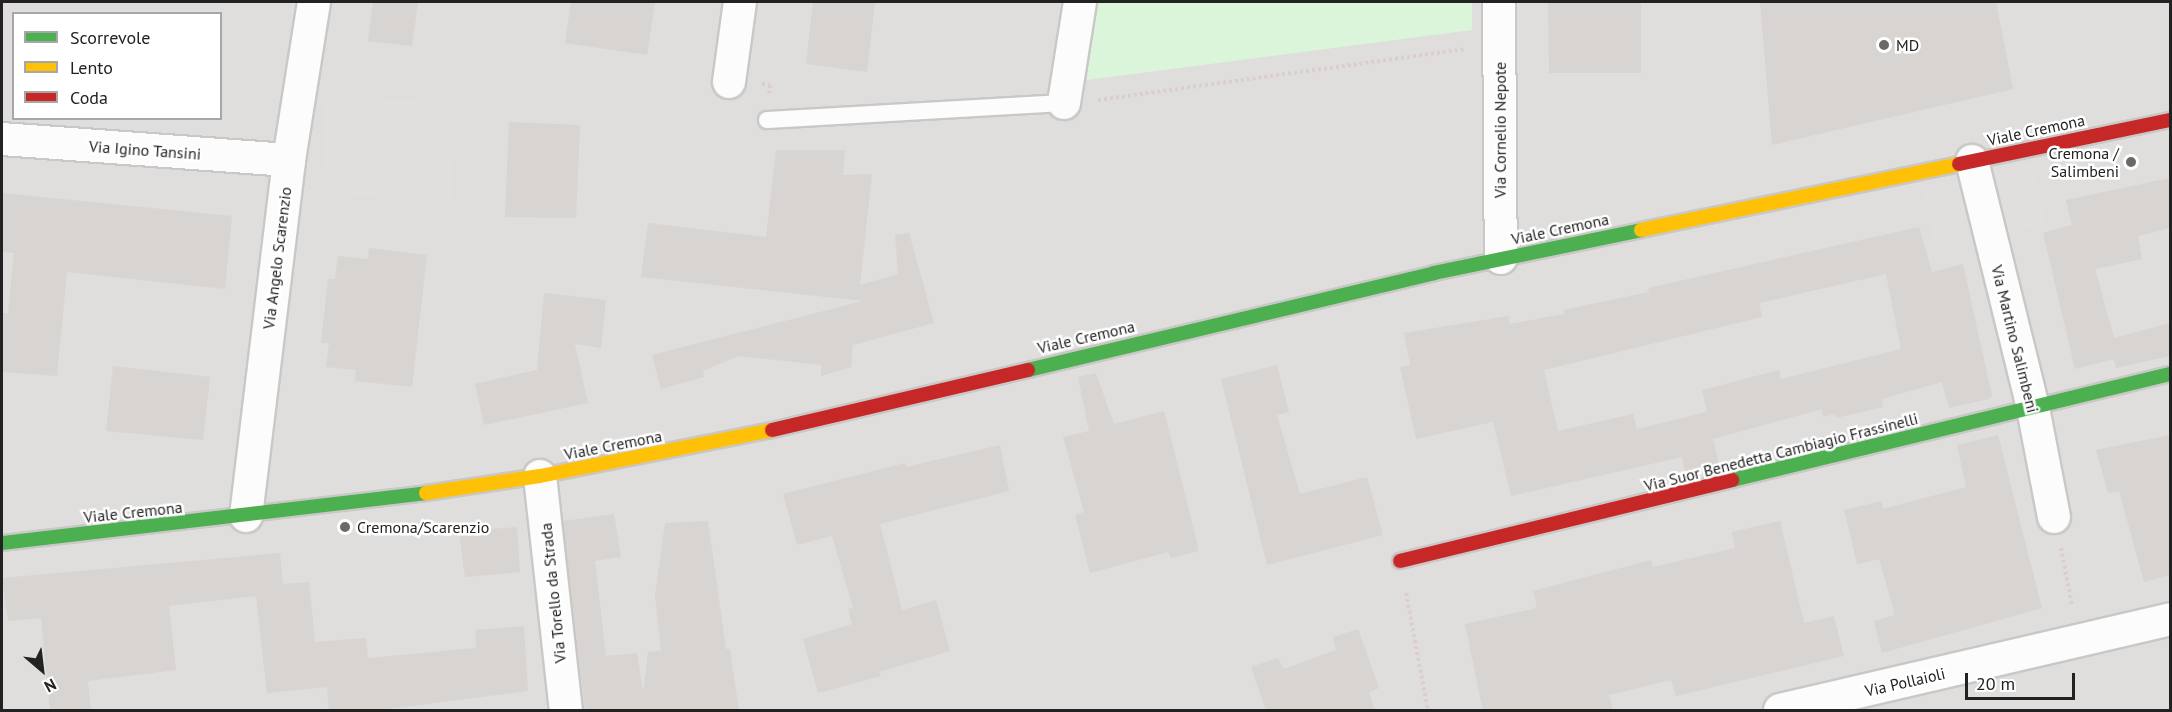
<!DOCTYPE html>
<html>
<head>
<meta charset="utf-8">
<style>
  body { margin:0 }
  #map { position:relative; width:2172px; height:712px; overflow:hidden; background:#f0eeeb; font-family:"PT Sans",sans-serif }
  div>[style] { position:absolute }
  .residential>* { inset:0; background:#dfdedc }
  .park>* { inset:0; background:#daf5da }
  .parking>* { inset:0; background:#e0dfde }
  .building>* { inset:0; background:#d7d4d2 }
  .path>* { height:4px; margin-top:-2px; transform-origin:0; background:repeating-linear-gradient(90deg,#dccecd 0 3px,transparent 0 6px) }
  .roads { filter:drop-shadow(2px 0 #c9c8c7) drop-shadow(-2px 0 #c9c8c7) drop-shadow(0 2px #c9c8c7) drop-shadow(0 -2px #c9c8c7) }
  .lane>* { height:16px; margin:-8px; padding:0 8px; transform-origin:8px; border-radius:8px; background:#fdfcfc }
  .street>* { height:32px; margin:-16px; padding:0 16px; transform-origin:16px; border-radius:16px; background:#fdfcfc }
  .fast>* { height:14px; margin:-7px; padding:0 7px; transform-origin:7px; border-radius:7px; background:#4caf50 }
  .slow>* { height:14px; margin:-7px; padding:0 7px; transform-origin:7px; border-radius:7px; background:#ffc107 }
  .jam>* { height:14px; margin:-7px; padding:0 7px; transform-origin:7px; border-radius:7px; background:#c62828 }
  .dots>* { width:16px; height:16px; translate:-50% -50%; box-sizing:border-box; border:3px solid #fff; border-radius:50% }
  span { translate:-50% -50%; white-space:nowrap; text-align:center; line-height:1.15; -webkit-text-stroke:5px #fff; paint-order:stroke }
  .poi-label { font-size:16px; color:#222 }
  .left { translate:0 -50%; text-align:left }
  .right { translate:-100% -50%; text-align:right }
  .street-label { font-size:16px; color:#222 }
  .frame { position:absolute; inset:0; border:3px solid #222; pointer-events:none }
  .legend { position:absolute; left:12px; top:12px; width:210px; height:108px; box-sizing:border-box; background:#fff; border:2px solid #a7a7a7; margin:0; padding:8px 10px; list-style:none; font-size:18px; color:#222 }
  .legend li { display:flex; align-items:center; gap:12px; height:30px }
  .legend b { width:30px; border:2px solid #a7a7a7 }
  .north { position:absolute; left:12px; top:640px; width:60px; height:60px; -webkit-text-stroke:4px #fff; paint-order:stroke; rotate:152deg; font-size:16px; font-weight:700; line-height:24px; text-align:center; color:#222 }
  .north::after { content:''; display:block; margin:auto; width:21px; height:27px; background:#222; clip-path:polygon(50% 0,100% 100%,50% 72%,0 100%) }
  .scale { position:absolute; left:1965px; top:673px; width:110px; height:27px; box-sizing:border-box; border:3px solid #222; border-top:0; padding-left:8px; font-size:18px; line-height:21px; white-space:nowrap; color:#222; -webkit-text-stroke:4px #fff; paint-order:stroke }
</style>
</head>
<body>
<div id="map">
  <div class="residential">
    <div style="clip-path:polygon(evenodd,2px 2px,2170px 2px,2170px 710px,2px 710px,2px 2px,14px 14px,220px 14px,220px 118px,14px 118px,14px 14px)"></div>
  </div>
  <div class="park">
    <div style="clip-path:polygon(1092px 2px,1472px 2px,1472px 30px,1087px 80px)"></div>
  </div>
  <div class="parking">
    <div style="clip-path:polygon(326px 96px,457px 103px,451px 200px,321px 194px)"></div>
    <div style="clip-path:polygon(2032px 163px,2046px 224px,1936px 250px,1923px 187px)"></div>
  </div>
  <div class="building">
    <div style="clip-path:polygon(373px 2px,418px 2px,412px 46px,368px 41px)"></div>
    <div style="clip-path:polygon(571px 2px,655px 2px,647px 55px,565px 43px)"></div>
    <div style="clip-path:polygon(813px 2px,875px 2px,867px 72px,806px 64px)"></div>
    <div style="clip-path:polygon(1548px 2px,1641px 2px,1641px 73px,1549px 73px)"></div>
    <div style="clip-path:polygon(1760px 2px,1996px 2px,2013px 89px,1772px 145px)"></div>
    <div style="clip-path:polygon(509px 122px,580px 125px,576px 218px,505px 217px)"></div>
    <div style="clip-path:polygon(776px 150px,845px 150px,843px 175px,872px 174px,860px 285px,898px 274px,895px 235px,909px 233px,934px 323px,853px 345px,851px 367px,821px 376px,821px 365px,738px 356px,703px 371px,704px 377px,661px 389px,652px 355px,863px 301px,641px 277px,648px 223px,766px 237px)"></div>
    <div style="clip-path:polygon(2170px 178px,2170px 228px,2138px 236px,2142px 259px,2095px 269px,2114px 338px,2170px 323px,2170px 356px,2116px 368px,2114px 359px,2075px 369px,2043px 233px,2072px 225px,2066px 200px)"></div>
    <div style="clip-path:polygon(2px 193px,232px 216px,225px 289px,67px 272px,57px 376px,2px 372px,2px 313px,8px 313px,14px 253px,2px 252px)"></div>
    <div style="clip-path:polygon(evenodd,1919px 227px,1932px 272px,1963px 264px,1992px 396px,1989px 399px,1949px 408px,1942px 382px,1882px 399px,1883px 407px,1836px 418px,1835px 414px,1823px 417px,1822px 409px,1713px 439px,1719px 464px,1685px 472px,1682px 457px,1511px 496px,1493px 422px,1416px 439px,1400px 367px,1410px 365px,1404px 333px,1508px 316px,1510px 324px,1564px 314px,1563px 310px,1649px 292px,1648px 288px,1919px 227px,1886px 274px,1901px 349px,1781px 379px,1779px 370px,1702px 390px,1707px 412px,1637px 429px,1633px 414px,1558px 431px,1544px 370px,1762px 317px,1759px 303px,1886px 274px)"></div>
    <div style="clip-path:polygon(369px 248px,427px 255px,412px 387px,355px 381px,356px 370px,326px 367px,329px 343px,321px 343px,328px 279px,335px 279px,338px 256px,368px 259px)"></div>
    <div style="clip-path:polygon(544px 293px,606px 300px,601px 348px,575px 344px,588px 403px,484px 425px,475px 384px,537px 370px)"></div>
    <div style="clip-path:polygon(1277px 365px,1289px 412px,1277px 415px,1300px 494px,1367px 477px,1383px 535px,1267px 565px,1221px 379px)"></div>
    <div style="clip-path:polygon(113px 366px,210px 377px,203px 440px,106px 431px)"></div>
    <div style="clip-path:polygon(1096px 373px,1114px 424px,1164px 411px,1199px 551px,1171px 558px,1168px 552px,1090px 573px,1075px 515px,1084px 512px,1063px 437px,1089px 431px,1078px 377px)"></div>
    <div style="clip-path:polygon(1998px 435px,2042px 608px,1882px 653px,1874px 621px,1895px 615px,1879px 559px,1857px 564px,1844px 510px,1882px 501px,1883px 509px,1966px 487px,1957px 445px)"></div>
    <div style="clip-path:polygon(2170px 435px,2170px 575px,2144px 582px,2119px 491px,2108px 493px,2096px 450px)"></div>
    <div style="clip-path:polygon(1000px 445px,1009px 491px,880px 524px,902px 610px,936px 600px,950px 651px,879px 672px,881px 676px,818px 693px,803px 639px,852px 624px,848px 609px,853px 608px,832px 536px,797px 545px,783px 494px,905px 463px,906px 467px)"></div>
    <div style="clip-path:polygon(614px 514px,621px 557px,595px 561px,606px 656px,637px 653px,643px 693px,648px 652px,661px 651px,655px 596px,665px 523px,708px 521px,726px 649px,730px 649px,739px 711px,585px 711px,563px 521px)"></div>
    <div style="clip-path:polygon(1780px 521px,1804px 623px,1834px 616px,1844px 656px,1676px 696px,1671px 680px,1609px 695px,1613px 711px,1483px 711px,1465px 624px,1537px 608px,1533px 591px,1651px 560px,1653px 567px,1735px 548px,1732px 532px)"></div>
    <div style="clip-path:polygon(517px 527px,520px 572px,465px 577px,459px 532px)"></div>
    <div style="clip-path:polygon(280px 553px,283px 584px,309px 582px,315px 642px,366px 638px,368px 658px,476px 648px,475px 630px,524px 626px,528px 691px,372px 711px,329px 711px,327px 687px,267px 693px,256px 596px,169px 606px,176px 670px,88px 681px,91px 711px,50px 711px,41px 618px,8px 621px,2px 578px)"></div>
    <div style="clip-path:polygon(1358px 629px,1379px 688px,1369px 692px,1375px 711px,1266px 711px,1251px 667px,1278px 658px,1284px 669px,1336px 650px,1333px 637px)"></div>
  </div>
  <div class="path">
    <div style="left:762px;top:84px;width:8px;rotate:7deg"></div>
    <div style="left:770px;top:85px;width:8px;rotate:97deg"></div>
    <div style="left:1098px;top:100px;width:371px;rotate:-7.9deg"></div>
    <div style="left:2061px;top:548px;width:59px;rotate:79.3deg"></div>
    <div style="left:1406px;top:593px;width:119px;rotate:79.4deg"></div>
  </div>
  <div class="roads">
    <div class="lane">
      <div style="left:767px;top:120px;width:297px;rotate:-3.3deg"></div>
    </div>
    <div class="street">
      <div style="left:1499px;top:2px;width:256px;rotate:89.6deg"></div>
      <div style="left:729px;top:82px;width:81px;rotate:-82.2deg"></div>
      <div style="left:1064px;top:103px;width:102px;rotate:-81deg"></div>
      <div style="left:2px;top:139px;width:288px;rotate:4.2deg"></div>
      <div style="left:1972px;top:161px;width:254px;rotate:76.1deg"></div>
      <div style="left:2033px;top:408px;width:111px;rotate:79.1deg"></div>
      <div style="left:540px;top:476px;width:235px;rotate:83.7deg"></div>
      <div style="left:246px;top:516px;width:359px;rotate:-83.1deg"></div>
      <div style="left:289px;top:160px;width:160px;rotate:-81deg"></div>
      <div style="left:1780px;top:710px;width:400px;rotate:-13.1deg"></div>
    </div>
    <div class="fast">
      <div style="left:1028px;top:370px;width:417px;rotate:-13.4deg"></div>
      <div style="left:1434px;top:273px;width:211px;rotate:-11.7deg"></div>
      <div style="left:1732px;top:480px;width:451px;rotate:-13.6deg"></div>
      <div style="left:2px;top:543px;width:427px;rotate:-6.7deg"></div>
    </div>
    <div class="slow">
      <div style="left:1641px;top:230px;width:325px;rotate:-11.7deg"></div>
      <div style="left:426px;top:493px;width:115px;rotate:-8.5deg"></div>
      <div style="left:540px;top:476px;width:237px;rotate:-11.2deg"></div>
    </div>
    <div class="jam">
      <div style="left:1959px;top:164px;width:216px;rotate:-11.8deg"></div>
      <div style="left:772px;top:430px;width:263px;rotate:-13.2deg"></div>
      <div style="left:1400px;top:561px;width:342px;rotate:-13.7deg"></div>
    </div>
  </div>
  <div class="dots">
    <div style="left:1884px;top:45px;background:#6a6968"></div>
    <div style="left:2131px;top:162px;background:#6a6968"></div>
    <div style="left:345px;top:527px;background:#6a6968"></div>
  </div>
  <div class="poi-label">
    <span class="left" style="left:1896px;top:45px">MD</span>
    <span class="right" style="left:2119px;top:162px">Cremona /<br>Salimbeni</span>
    <span class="left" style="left:357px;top:527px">Cremona/Scarenzio</span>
  </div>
  <div class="street-label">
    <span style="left:1500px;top:130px;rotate:-90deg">Via Cornelio Nepote</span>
    <span style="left:2036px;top:130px;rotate:-12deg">Viale Cremona</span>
    <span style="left:145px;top:150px;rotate:4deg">Via Igino Tansini</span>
    <span style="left:1560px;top:229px;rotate:-12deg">Viale Cremona</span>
    <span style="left:277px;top:258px;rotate:-83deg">Via Angelo Scarenzio</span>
    <span style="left:1086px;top:337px;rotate:-13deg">Viale Cremona</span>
    <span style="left:2015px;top:339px;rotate:76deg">Via Martino Salimbeni</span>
    <span style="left:613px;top:445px;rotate:-11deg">Viale Cremona</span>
    <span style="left:1781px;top:452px;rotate:-14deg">Via Suor Benedetta Cambiagio Frassinelli</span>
    <span style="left:133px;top:512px;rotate:-6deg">Viale Cremona</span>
    <span style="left:553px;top:593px;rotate:-96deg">Via Torello da Strada</span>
    <span style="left:1905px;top:682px;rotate:-13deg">Via Pollaioli</span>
  </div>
  <div class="frame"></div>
  <ul class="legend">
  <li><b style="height:8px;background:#4caf50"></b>Scorrevole</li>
  <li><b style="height:8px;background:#ffc107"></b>Lento</li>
  <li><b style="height:8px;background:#c62828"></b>Coda</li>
  </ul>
  <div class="north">N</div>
  <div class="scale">20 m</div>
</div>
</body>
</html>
